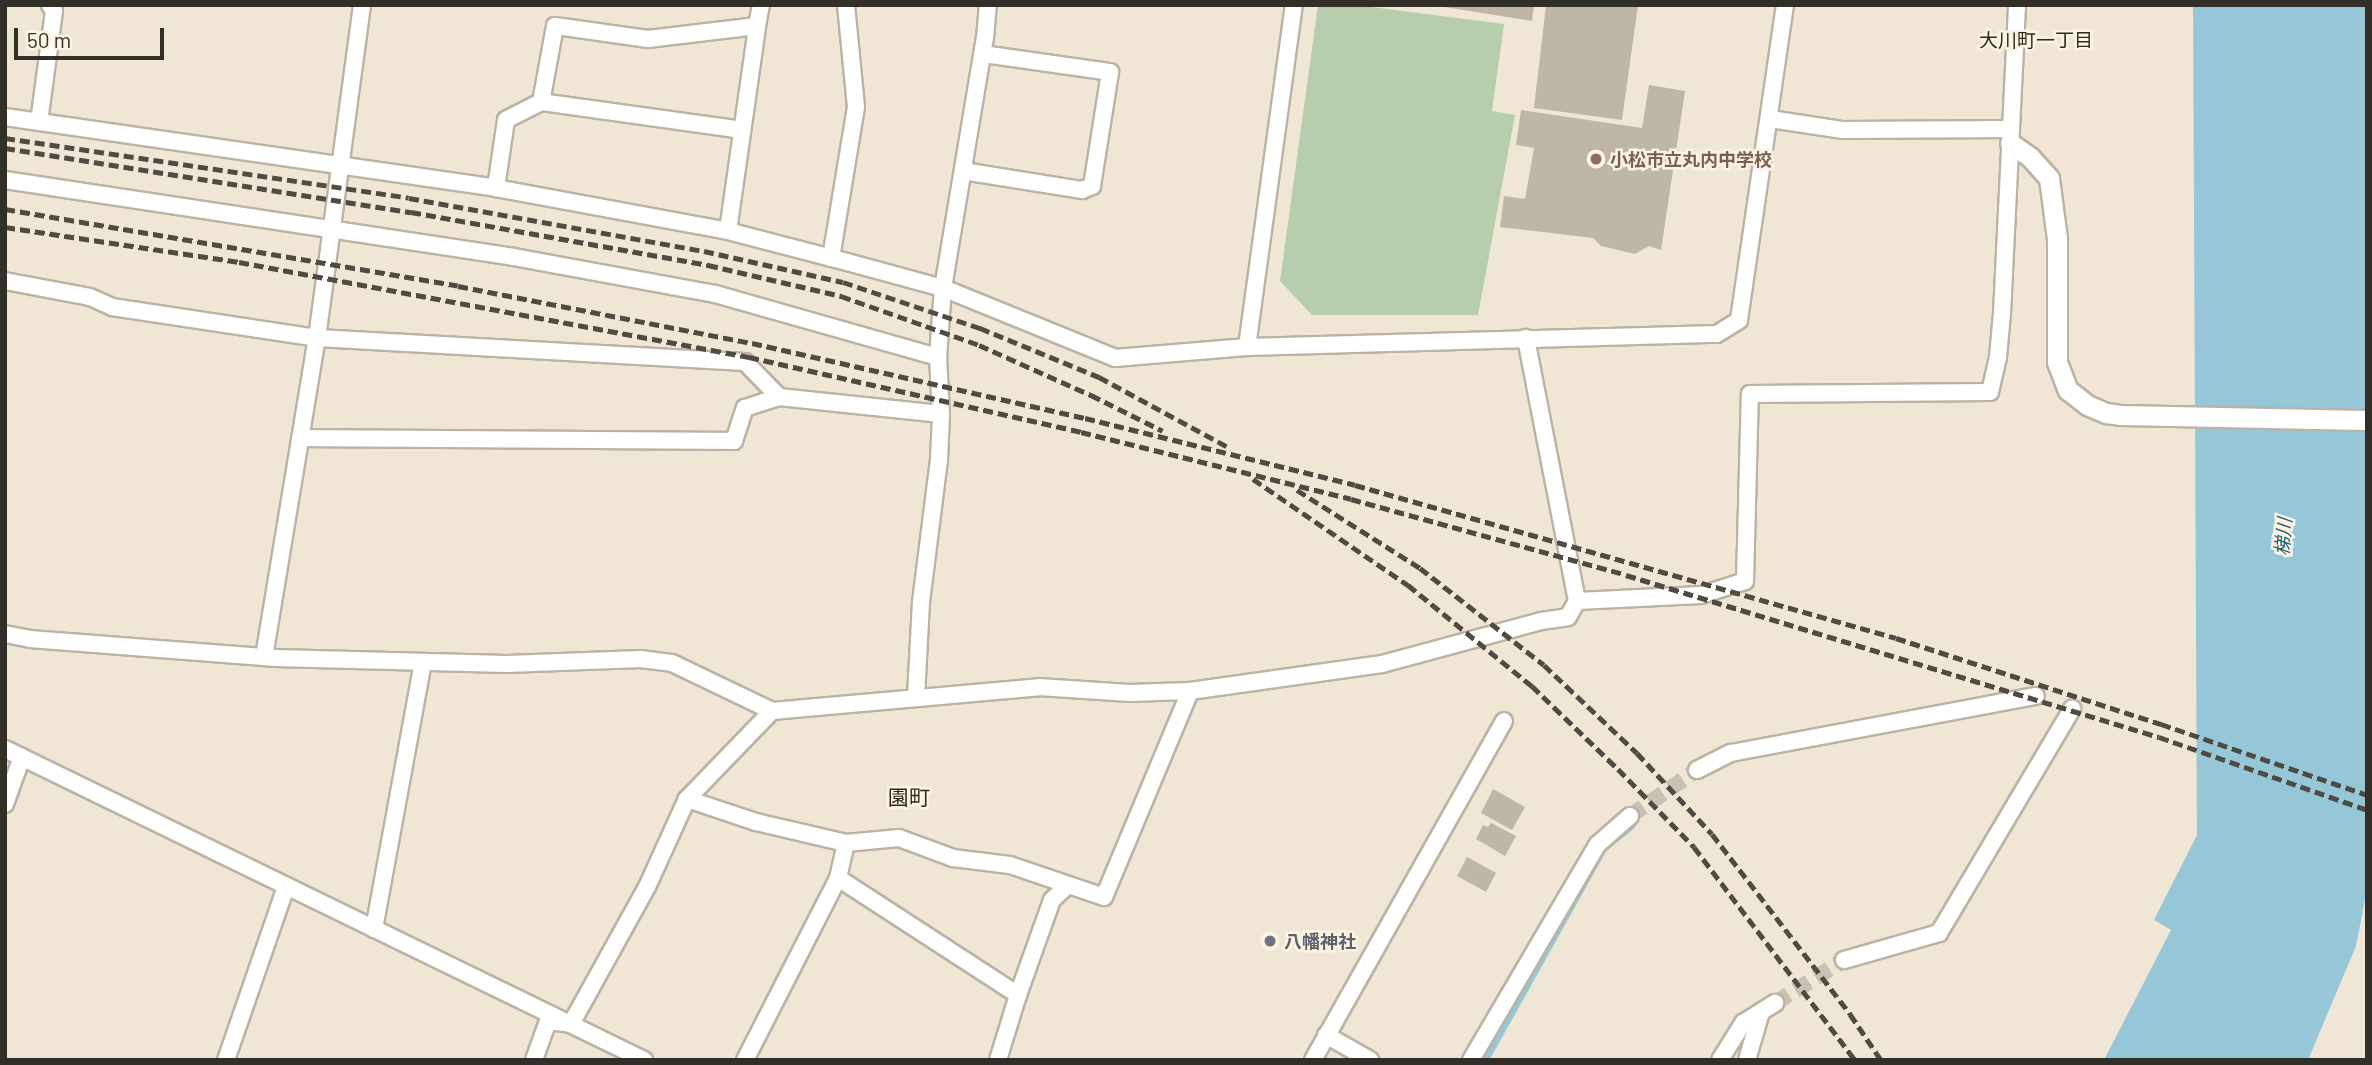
<!DOCTYPE html>
<html>
<head>
<meta charset="utf-8">
<style>
  body { margin:0 }
  #map { position:relative; width:2372px; height:1065px; overflow:hidden; background:#efe6d6; font-family:Barlow,"Noto Sans JP",sans-serif }
  div>[style] { position:absolute }
  .green>* { inset:0; background:#b6ceab }
  .water>* { inset:0; background:#95c7d9 }
  .stream>* { height:6px; margin:-3px; padding:0 3px; transform-origin:3px; border-radius:3px; background:#95c7d9 }
  .building>* { inset:0; background:#beb6a6 }
  .minor-tunnel>* { height:16px; margin-top:-8px; transform-origin:0; background:repeating-linear-gradient(90deg,#c9c1b3 0 16px,transparent 0 24px) }
  .roads { filter:drop-shadow(2px 0 #bcb3a4) drop-shadow(-2px 0 #bcb3a4) drop-shadow(0 2px #bcb3a4) drop-shadow(0 -2px #bcb3a4) }
  .minor>* { height:16px; margin:-8px; padding:0 8px; transform-origin:8px; border-radius:8px; background:#fff }
  .tertiary>* { height:19px; margin:-9.5px; padding:0 9.5px; transform-origin:9.5px; border-radius:9.5px; background:#fff }
  .rail>* { height:5px; margin-top:-2.5px; transform-origin:0; background:repeating-linear-gradient(90deg,#4f4b43 0 10px,transparent 0 15px) }
  .dots>* { width:19px; height:19px; translate:-50% -50%; box-sizing:border-box; border:4px solid #fdf3e3; border-radius:50% }
  span { translate:-50% -50%; white-space:nowrap; text-align:center; line-height:1.15; -webkit-text-stroke:5px #fdf3e3; paint-order:stroke }
  .education-label { font-size:18px; color:#785e54; font-weight:700 }
  .left { translate:0 -50%; text-align:left }
  .worship-label { font-size:18px; color:#5b616d; font-weight:700 }
  .neighbourhood-label { font-size:19px; color:#30291c }
  .water-label { font-size:19px; color:#205f73; font-style:italic }
  .quarter-label { font-size:21px; color:#30291c }
  .frame { position:absolute; inset:0; border:7px solid #322f29; pointer-events:none }
  .scale { position:absolute; left:14px; top:28px; width:150px; height:32px; box-sizing:border-box; border:4px solid #322f29; border-top:0; padding-left:9px; font-size:21px; line-height:24px; white-space:nowrap; color:#322f29; -webkit-text-stroke:5px #fdf3e3; paint-order:stroke }
</style>
</head>
<body>
<div id="map">
  <div class="green">
    <div style="clip-path:polygon(1318px 5px,1356px 5px,1504px 24px,1492px 111px,1515px 115px,1478px 315px,1312px 315px,1280px 281px)"></div>
  </div>
  <div class="water">
    <div style="clip-path:polygon(2193px 5px,2367px 5px,2367px 889px,2356px 946px,2308px 1060px,2104px 1060px,2171px 930px,2154px 920px,2197px 835px)"></div>
  </div>
  <div class="stream">
    <div style="left:1486px;top:1060px;width:242px;rotate:-60.8deg"></div>
    <div style="left:1604px;top:849px;width:36px;rotate:-39deg"></div>
  </div>
  <div class="building">
    <div style="clip-path:polygon(1432px 5px,1534px 5px,1532px 21px)"></div>
    <div style="clip-path:polygon(1546px 5px,1638px 5px,1622px 120px,1534px 108px)"></div>
    <div style="clip-path:polygon(1649px 85px,1685px 91px,1661px 250px,1649px 246px,1635px 254px,1601px 246px,1593px 238px,1500px 227px,1504px 196px,1525px 199px,1534px 148px,1516px 145px,1521px 110px,1642px 128px)"></div>
    <div style="clip-path:polygon(1493px 789px,1525px 807px,1512px 830px,1481px 813px)"></div>
    <div style="clip-path:polygon(1491px 823px,1516px 836px,1505px 856px,1476px 839px,1483px 825px,1488px 827px)"></div>
    <div style="clip-path:polygon(1467px 857px,1496px 873px,1486px 892px,1457px 876px)"></div>
  </div>
  <div class="minor-tunnel">
    <div style="left:1630px;top:816px;width:81px;rotate:-34.5deg"></div>
    <div style="left:1775px;top:1003px;width:81px;rotate:-31.9deg"></div>
  </div>
  <div class="roads">
    <div class="minor">
      <div style="left:761px;top:5px;width:21px;rotate:101deg"></div>
      <div style="left:757px;top:26px;width:110px;rotate:173.2deg"></div>
      <div style="left:648px;top:39px;width:94px;rotate:-172deg"></div>
      <div style="left:555px;top:26px;width:77px;rotate:100.4deg"></div>
      <div style="left:541px;top:102px;width:39px;rotate:153deg"></div>
      <div style="left:506px;top:120px;width:69px;rotate:98.4deg"></div>
      <div style="left:496px;top:188px;width:236px;rotate:10.5deg"></div>
      <div style="left:728px;top:231px;width:123px;rotate:14.6deg"></div>
      <div style="left:847px;top:262px;width:99px;rotate:15.2deg"></div>
      <div style="left:943px;top:288px;width:186px;rotate:22.1deg"></div>
      <div style="left:1115px;top:358px;width:132px;rotate:-4.8deg"></div>
      <div style="left:1247px;top:347px;width:470px;rotate:-1.6deg"></div>
      <div style="left:1717px;top:334px;width:26px;rotate:-32deg"></div>
      <div style="left:1739px;top:320px;width:318px;rotate:-81.7deg"></div>
      <div style="left:541px;top:102px;width:203px;rotate:7.9deg"></div>
      <div style="left:5px;top:117px;width:496px;rotate:8.2deg"></div>
      <div style="left:1770px;top:119px;width:74px;rotate:8.6deg"></div>
      <div style="left:1843px;top:130px;width:168px;rotate:-0.3deg"></div>
      <div style="left:39px;top:122px;width:112px;rotate:-82.3deg"></div>
      <div style="left:54px;top:11px;width:7px;rotate:-124deg"></div>
      <div style="left:963px;top:171px;width:121px;rotate:9.1deg"></div>
      <div style="left:1082px;top:190px;width:11px;rotate:-22deg"></div>
      <div style="left:1092px;top:186px;width:115px;rotate:-81deg"></div>
      <div style="left:1110px;top:72px;width:128px;rotate:-171.9deg"></div>
      <div style="left:5px;top:180px;width:515px;rotate:8.6deg"></div>
      <div style="left:514px;top:257px;width:204px;rotate:10.4deg"></div>
      <div style="left:715px;top:294px;width:232px;rotate:15.8deg"></div>
      <div style="left:728px;top:231px;width:207px;rotate:-81.9deg"></div>
      <div style="left:831px;top:258px;width:153px;rotate:-80.6deg"></div>
      <div style="left:856px;top:107px;width:102px;rotate:-95.6deg"></div>
      <div style="left:5px;top:281px;width:86px;rotate:10.7deg"></div>
      <div style="left:90px;top:297px;width:24px;rotate:24deg"></div>
      <div style="left:112px;top:307px;width:207px;rotate:8.6deg"></div>
      <div style="left:317px;top:338px;width:429px;rotate:3.2deg"></div>
      <div style="left:745px;top:362px;width:49px;rotate:45.8deg"></div>
      <div style="left:779px;top:397px;width:163px;rotate:6deg"></div>
      <div style="left:1247px;top:347px;width:345px;rotate:-82.2deg"></div>
      <div style="left:300px;top:438px;width:434px;rotate:0.4deg"></div>
      <div style="left:734px;top:441px;width:35px;rotate:-72deg"></div>
      <div style="left:745px;top:408px;width:36px;rotate:-18deg"></div>
      <div style="left:1577px;top:601px;width:124px;rotate:-2.8deg"></div>
      <div style="left:1701px;top:595px;width:46px;rotate:-17.7deg"></div>
      <div style="left:1745px;top:581px;width:187px;rotate:-88.5deg"></div>
      <div style="left:1750px;top:394px;width:240px;rotate:-0.5deg"></div>
      <div style="left:1990px;top:392px;width:36px;rotate:-77deg"></div>
      <div style="left:1998px;top:357px;width:44px;rotate:-84.8deg"></div>
      <div style="left:2002px;top:313px;width:308px;rotate:-87.2deg"></div>
      <div style="left:5px;top:634px;width:25px;rotate:11deg"></div>
      <div style="left:30px;top:639px;width:247px;rotate:4.4deg"></div>
      <div style="left:276px;top:658px;width:231px;rotate:1.5deg"></div>
      <div style="left:507px;top:664px;width:133px;rotate:-2.2deg"></div>
      <div style="left:640px;top:659px;width:32px;rotate:7deg"></div>
      <div style="left:672px;top:663px;width:111px;rotate:25.6deg"></div>
      <div style="left:772px;top:711px;width:268px;rotate:-5.1deg"></div>
      <div style="left:1039px;top:687px;width:91px;rotate:3.8deg"></div>
      <div style="left:1130px;top:693px;width:60px;rotate:-1.9deg"></div>
      <div style="left:1190px;top:691px;width:194px;rotate:-8deg"></div>
      <div style="left:1382px;top:664px;width:165px;rotate:-15.1deg"></div>
      <div style="left:1541px;top:621px;width:27px;rotate:-8deg"></div>
      <div style="left:1568px;top:617px;width:18px;rotate:-61deg"></div>
      <div style="left:1577px;top:601px;width:268px;rotate:-101deg"></div>
      <div style="left:264px;top:657px;width:323px;rotate:-80.6deg"></div>
      <div style="left:317px;top:338px;width:336px;rotate:-82.3deg"></div>
      <div style="left:916px;top:697px;width:95px;rotate:-87deg"></div>
      <div style="left:921px;top:602px;width:143px;rotate:-82.8deg"></div>
      <div style="left:939px;top:460px;width:46px;rotate:-87.5deg"></div>
      <div style="left:941px;top:414px;width:57px;rotate:-93deg"></div>
      <div style="left:938px;top:357px;width:69px;rotate:-85.9deg"></div>
      <div style="left:943px;top:288px;width:254px;rotate:-80.5deg"></div>
      <div style="left:985px;top:38px;width:33px;rotate:-85deg"></div>
      <div style="left:5px;top:749px;width:711px;rotate:25.95deg"></div>
      <div style="left:1697px;top:770px;width:38px;rotate:-27deg"></div>
      <div style="left:1731px;top:753px;width:310px;rotate:-10.6deg"></div>
      <div style="left:687px;top:799px;width:73px;rotate:18.4deg"></div>
      <div style="left:756px;top:822px;width:92px;rotate:13.1deg"></div>
      <div style="left:846px;top:843px;width:53px;rotate:-5.4deg"></div>
      <div style="left:899px;top:838px;width:58px;rotate:20.3deg"></div>
      <div style="left:953px;top:858px;width:57px;rotate:7deg"></div>
      <div style="left:1010px;top:865px;width:99px;rotate:18.8deg"></div>
      <div style="left:1104px;top:897px;width:223px;rotate:-67.3deg"></div>
      <div style="left:5px;top:804px;width:50px;rotate:-70.1deg"></div>
      <div style="left:838px;top:878px;width:215px;rotate:33deg"></div>
      <div style="left:1018px;top:995px;width:68px;rotate:107.1deg"></div>
      <div style="left:374px;top:929px;width:271px;rotate:-79.6deg"></div>
      <div style="left:1844px;top:960px;width:99px;rotate:-15.9deg"></div>
      <div style="left:1939px;top:933px;width:261px;rotate:-59.3deg"></div>
      <div style="left:1018px;top:995px;width:101px;rotate:-70.3deg"></div>
      <div style="left:1052px;top:900px;width:21px;rotate:-43deg"></div>
      <div style="left:1326px;top:1035px;width:51px;rotate:29.6deg"></div>
      <div style="left:226px;top:1060px;width:183px;rotate:-70.9deg"></div>
      <div style="left:534px;top:1060px;width:41px;rotate:-70.3deg"></div>
      <div style="left:548px;top:1021px;width:23px;rotate:7deg"></div>
      <div style="left:571px;top:1024px;width:157px;rotate:-61deg"></div>
      <div style="left:647px;top:887px;width:97px;rotate:-65.6deg"></div>
      <div style="left:687px;top:799px;width:122px;rotate:-46deg"></div>
      <div style="left:745px;top:1060px;width:204px;rotate:-62.9deg"></div>
      <div style="left:838px;top:878px;width:36px;rotate:-77deg"></div>
      <div style="left:1313px;top:1060px;width:389px;rotate:-60.6deg"></div>
      <div style="left:1471px;top:1060px;width:249px;rotate:-59.6deg"></div>
      <div style="left:1597px;top:845px;width:44px;rotate:-41.3deg"></div>
      <div style="left:1720px;top:1060px;width:44px;rotate:-58.1deg"></div>
      <div style="left:1743px;top:1023px;width:38px;rotate:-32deg"></div>
      <div style="left:1747px;top:1060px;width:50px;rotate:-73.7deg"></div>
    </div>
    <div class="tertiary">
      <div style="left:2010px;top:143px;width:24px;rotate:35deg"></div>
      <div style="left:2030px;top:157px;width:28px;rotate:48deg"></div>
      <div style="left:2049px;top:178px;width:62px;rotate:82.5deg"></div>
      <div style="left:2057px;top:239px;width:123px;rotate:90deg"></div>
      <div style="left:2057px;top:362px;width:30px;rotate:69deg"></div>
      <div style="left:2068px;top:390px;width:24px;rotate:38deg"></div>
      <div style="left:2087px;top:405px;width:21px;rotate:23deg"></div>
      <div style="left:2106px;top:413px;width:14px;rotate:8deg"></div>
      <div style="left:2120px;top:415px;width:247px;rotate:1.2deg"></div>
    </div>
  </div>
  <div class="rail">
    <div style="left:5px;top:138px;width:408px;rotate:8.4deg"></div>
    <div style="left:409px;top:198px;width:300px;rotate:10.2deg"></div>
    <div style="left:704px;top:251px;width:142px;rotate:12.6deg"></div>
    <div style="left:843px;top:282px;width:145px;rotate:18.6deg"></div>
    <div style="left:980px;top:328px;width:129px;rotate:22.4deg"></div>
    <div style="left:1099px;top:377px;width:147px;rotate:28.5deg"></div>
    <div style="left:5px;top:148px;width:411px;rotate:9deg"></div>
    <div style="left:411px;top:212px;width:302px;rotate:10.1deg"></div>
    <div style="left:708px;top:265px;width:137px;rotate:13.1deg"></div>
    <div style="left:841px;top:296px;width:146px;rotate:19.5deg"></div>
    <div style="left:979px;top:345px;width:123px;rotate:24.1deg"></div>
    <div style="left:1091px;top:395px;width:80px;rotate:26.6deg"></div>
    <div style="left:5px;top:209px;width:459px;rotate:9.6deg"></div>
    <div style="left:458px;top:286px;width:299px;rotate:11deg"></div>
    <div style="left:752px;top:343px;width:341px;rotate:12.7deg"></div>
    <div style="left:1085px;top:418px;width:278px;rotate:13.9deg"></div>
    <div style="left:1355px;top:485px;width:562px;rotate:15.79deg"></div>
    <div style="left:1896px;top:638px;width:279px;rotate:18deg"></div>
    <div style="left:2161px;top:724px;width:218px;rotate:19deg"></div>
    <div style="left:5px;top:227px;width:237px;rotate:8.5deg"></div>
    <div style="left:239px;top:262px;width:519px;rotate:10.55deg"></div>
    <div style="left:749px;top:357px;width:340px;rotate:12.7deg"></div>
    <div style="left:1081px;top:432px;width:278px;rotate:13.9deg"></div>
    <div style="left:1351px;top:499px;width:285px;rotate:15.4deg"></div>
    <div style="left:1626px;top:575px;width:557px;rotate:16.91deg"></div>
    <div style="left:2159px;top:737px;width:220px;rotate:19.3deg"></div>
    <div style="left:1253px;top:479px;width:188px;rotate:34.4deg"></div>
    <div style="left:1408px;top:585px;width:160px;rotate:39.2deg"></div>
    <div style="left:1532px;top:686px;width:120px;rotate:44deg"></div>
    <div style="left:1618px;top:769px;width:109px;rotate:45.7deg"></div>
    <div style="left:1694px;top:847px;width:267px;rotate:52.9deg"></div>
    <div style="left:1297px;top:490px;width:146px;rotate:32.4deg"></div>
    <div style="left:1420px;top:568px;width:157px;rotate:38deg"></div>
    <div style="left:1544px;top:665px;width:128px;rotate:43.4deg"></div>
    <div style="left:1637px;top:753px;width:110px;rotate:47.2deg"></div>
    <div style="left:1712px;top:834px;width:227px;rotate:52.5deg"></div>
    <div style="left:1850px;top:1014px;width:55px;rotate:56deg"></div>
  </div>
  <div class="dots">
    <div style="left:1596px;top:159px;background:#8d6e63"></div>
    <div style="left:1270px;top:941px;background:#6b7280"></div>
  </div>
  <div class="education-label">
    <span class="left" style="left:1610px;top:159px">小松市立丸内中学校</span>
  </div>
  <div class="worship-label">
    <span class="left" style="left:1284px;top:941px">八幡神社</span>
  </div>
  <div class="neighbourhood-label">
    <span style="left:2036px;top:40px">大川町一丁目</span>
  </div>
  <div class="water-label">
    <span style="left:2283px;top:537px;rotate:-85deg">梯川</span>
  </div>
  <div class="quarter-label">
    <span style="left:909px;top:797px">園町</span>
  </div>
  <div class="frame"></div>
  <div class="scale">50 m</div>
</div>
</body>
</html>
